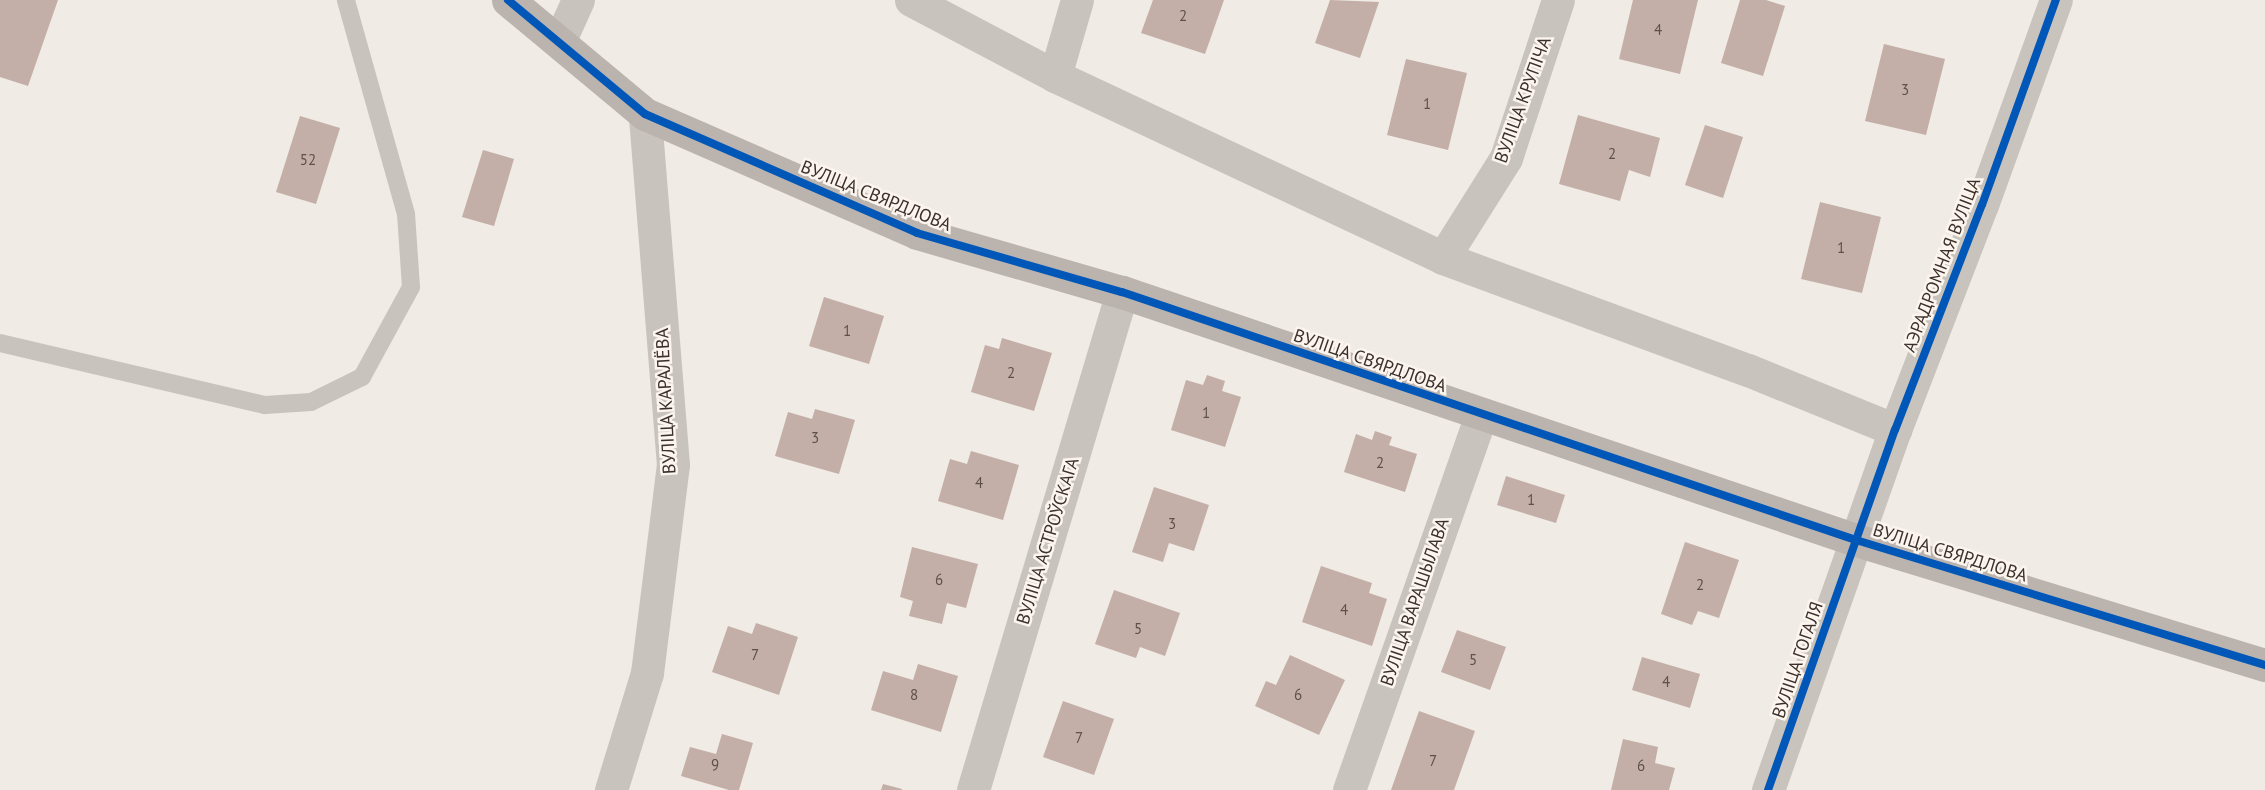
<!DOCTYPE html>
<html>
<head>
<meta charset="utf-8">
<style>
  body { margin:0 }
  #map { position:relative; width:2265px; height:790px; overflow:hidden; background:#f0ebe5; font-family:"PT Sans",sans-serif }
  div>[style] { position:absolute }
  .building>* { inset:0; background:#c3afa7 }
  .lane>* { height:18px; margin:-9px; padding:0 9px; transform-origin:9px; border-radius:9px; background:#c9c3be }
  .street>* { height:33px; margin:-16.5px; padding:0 16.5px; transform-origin:16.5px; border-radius:16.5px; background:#c9c3be }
  .secondary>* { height:33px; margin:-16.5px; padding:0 16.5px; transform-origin:16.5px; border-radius:16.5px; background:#bab3ae }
  .cycleway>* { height:8px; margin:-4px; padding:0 4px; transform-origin:4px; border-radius:4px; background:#0057b8 }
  span { translate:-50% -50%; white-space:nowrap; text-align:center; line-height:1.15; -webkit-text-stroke:5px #fbf5ee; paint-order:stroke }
  .number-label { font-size:15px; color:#5d504a }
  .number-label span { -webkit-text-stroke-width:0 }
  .street-label { font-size:18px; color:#3b302b }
</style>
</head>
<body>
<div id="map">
  <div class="building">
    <div style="clip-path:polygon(0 0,58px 0,28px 86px,0 77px)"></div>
    <div style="clip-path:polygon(1153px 0,1224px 0,1205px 54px,1141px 33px)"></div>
    <div style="clip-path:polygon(1330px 0,1379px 2px,1360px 58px,1315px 43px)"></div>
    <div style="clip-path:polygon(1633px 0,1698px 0,1680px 74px,1619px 59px)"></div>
    <div style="clip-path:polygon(1740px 0,1766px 0,1785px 6px,1763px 76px,1721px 63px)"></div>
    <div style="clip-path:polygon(1884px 44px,1945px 59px,1926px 135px,1865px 121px)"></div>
    <div style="clip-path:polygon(1406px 59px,1467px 73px,1448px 150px,1387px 135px)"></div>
    <div style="clip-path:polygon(1578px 115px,1660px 138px,1650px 177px,1629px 170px,1620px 201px,1559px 184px)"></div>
    <div style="clip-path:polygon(300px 116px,340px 128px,316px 204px,276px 192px)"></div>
    <div style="clip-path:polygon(1705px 125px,1743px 137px,1723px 198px,1685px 185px)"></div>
    <div style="clip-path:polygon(483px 150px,514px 159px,494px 226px,462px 217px)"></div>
    <div style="clip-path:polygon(1820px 202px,1881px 217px,1862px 293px,1801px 279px)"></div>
    <div style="clip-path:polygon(824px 297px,884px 316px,869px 364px,809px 346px)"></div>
    <div style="clip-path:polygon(1002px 338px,1052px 353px,1034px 411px,971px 392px,985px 345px,999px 349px)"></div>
    <div style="clip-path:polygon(1207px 375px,1225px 381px,1222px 391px,1241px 397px,1225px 447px,1171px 430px,1186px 380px,1203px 385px)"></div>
    <div style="clip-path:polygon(815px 409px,855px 420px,839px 474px,775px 456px,788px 412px,812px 419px)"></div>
    <div style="clip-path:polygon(1375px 431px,1392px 437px,1389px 445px,1417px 454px,1405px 492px,1344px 472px,1356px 434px,1372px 440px)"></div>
    <div style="clip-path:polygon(971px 451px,1019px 465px,1003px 520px,938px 501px,950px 459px,967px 464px)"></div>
    <div style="clip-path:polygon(1506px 476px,1565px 495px,1556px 523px,1497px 505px)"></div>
    <div style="clip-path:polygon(1154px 487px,1209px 505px,1194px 551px,1169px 543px,1163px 562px,1132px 552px)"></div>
    <div style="clip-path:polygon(1685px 542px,1739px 560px,1719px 618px,1698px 611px,1692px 625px,1661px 614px)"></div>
    <div style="clip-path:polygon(912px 547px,978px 564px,966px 608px,947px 603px,942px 624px,909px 616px,913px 601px,900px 597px)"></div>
    <div style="clip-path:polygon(1321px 566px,1372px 583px,1369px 593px,1387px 599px,1372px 646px,1302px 622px)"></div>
    <div style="clip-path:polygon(1114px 590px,1180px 613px,1165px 656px,1140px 647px,1136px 658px,1095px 644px)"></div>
    <div style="clip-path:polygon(756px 623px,798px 637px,779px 695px,712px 672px,728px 626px,752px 634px)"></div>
    <div style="clip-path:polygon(1457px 630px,1506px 647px,1490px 690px,1441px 672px)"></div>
    <div style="clip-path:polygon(1290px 655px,1345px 680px,1319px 735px,1255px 706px,1266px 681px,1276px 685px)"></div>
    <div style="clip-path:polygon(1642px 657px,1700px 674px,1690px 708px,1632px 690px)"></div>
    <div style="clip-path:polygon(918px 664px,958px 676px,941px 732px,871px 710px,883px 671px,913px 680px)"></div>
    <div style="clip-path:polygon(1063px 701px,1114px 719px,1094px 775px,1043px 757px)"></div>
    <div style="clip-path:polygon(1419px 711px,1475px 731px,1454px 790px,1391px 790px)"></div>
    <div style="clip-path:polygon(722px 734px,753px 743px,739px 790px,729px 790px,681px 776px,690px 747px,716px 754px)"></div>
    <div style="clip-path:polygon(1623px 739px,1658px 747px,1655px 763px,1675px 768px,1669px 790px,1611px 790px)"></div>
    <div style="clip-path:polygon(883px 784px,902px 789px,902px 790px,881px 790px)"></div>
  </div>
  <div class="lane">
    <div style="left:0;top:343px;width:272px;rotate:13.2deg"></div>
    <div style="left:265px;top:405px;width:46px;rotate:-3.7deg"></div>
    <div style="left:311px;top:402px;width:57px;rotate:-26.1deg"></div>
    <div style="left:362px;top:377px;width:102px;rotate:-61.4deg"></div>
    <div style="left:411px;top:287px;width:73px;rotate:-93.9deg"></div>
    <div style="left:406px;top:214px;width:222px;rotate:-105.7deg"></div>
  </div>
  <div class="street">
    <div style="left:911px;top:0;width:163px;rotate:27.8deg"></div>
    <div style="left:1055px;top:76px;width:429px;rotate:25.1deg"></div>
    <div style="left:1443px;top:258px;width:325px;rotate:20.2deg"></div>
    <div style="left:1748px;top:370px;width:159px;rotate:22.2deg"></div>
    <div style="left:559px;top:42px;width:46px;rotate:-65.7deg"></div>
    <div style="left:1055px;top:76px;width:79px;rotate:-73.9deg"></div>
    <div style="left:1443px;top:258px;width:118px;rotate:-57.8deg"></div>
    <div style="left:1506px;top:158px;width:166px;rotate:-71.8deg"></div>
    <div style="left:611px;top:790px;width:122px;rotate:-72.9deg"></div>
    <div style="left:647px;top:673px;width:210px;rotate:-82.9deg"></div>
    <div style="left:673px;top:465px;width:352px;rotate:-94.6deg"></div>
    <div style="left:973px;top:790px;width:520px;rotate:-73.34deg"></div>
    <div style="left:1349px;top:790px;width:398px;rotate:-70.6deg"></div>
    <div style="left:1768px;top:790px;width:382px;rotate:-70.6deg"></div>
    <div style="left:1895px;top:430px;width:241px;rotate:-68.9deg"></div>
    <div style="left:1982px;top:205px;width:218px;rotate:-70.2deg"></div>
  </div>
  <div class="secondary">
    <div style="left:508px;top:0;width:178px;rotate:39.8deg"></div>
    <div style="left:645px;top:114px;width:297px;rotate:23.6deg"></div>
    <div style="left:917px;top:233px;width:213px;rotate:16.1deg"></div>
    <div style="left:1122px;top:292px;width:775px;rotate:18.67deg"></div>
    <div style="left:1856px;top:540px;width:428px;rotate:17deg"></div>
  </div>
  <div class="cycleway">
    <div style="left:508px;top:0;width:178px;rotate:39.8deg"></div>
    <div style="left:645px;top:114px;width:297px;rotate:23.6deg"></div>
    <div style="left:917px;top:233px;width:213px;rotate:16.1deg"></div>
    <div style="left:1122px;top:292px;width:775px;rotate:18.67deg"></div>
    <div style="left:1856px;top:540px;width:428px;rotate:17deg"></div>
    <div style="left:1768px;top:790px;width:382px;rotate:-70.6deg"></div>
    <div style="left:1895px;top:430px;width:241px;rotate:-68.9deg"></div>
    <div style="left:1982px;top:205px;width:218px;rotate:-70.2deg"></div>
  </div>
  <div class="number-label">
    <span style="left:1183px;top:16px">2</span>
    <span style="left:1658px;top:30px">4</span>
    <span style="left:1905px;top:90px">3</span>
    <span style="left:1427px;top:104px">1</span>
    <span style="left:1612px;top:154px">2</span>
    <span style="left:308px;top:160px">52</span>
    <span style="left:1841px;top:248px">1</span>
    <span style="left:847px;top:331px">1</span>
    <span style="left:1011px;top:373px">2</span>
    <span style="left:1206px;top:413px">1</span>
    <span style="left:815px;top:438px">3</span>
    <span style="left:1380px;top:463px">2</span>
    <span style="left:979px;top:483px">4</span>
    <span style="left:1531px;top:500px">1</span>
    <span style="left:1172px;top:524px">3</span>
    <span style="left:939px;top:580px">6</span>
    <span style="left:1700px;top:585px">2</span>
    <span style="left:1344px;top:610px">4</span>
    <span style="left:1138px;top:629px">5</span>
    <span style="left:755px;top:655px">7</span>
    <span style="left:1473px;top:660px">5</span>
    <span style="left:1666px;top:682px">4</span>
    <span style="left:914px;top:695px">8</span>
    <span style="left:1298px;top:695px">6</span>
    <span style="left:1079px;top:738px">7</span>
    <span style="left:1433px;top:761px">7</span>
    <span style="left:715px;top:765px">9</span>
    <span style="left:1641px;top:766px">6</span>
  </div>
  <div class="street-label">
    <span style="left:1523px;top:100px;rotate:-70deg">ВУЛІЦА КРУПІЧА</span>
    <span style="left:876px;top:196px;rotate:22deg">ВУЛІЦА СВЯРДЛОВА</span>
    <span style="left:1942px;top:265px;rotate:-69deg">АЭРАДРОМНАЯ ВУЛІЦА</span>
    <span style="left:1370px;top:361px;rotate:19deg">ВУЛІЦА СВЯРДЛОВА</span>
    <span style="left:666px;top:401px;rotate:-93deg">ВУЛІЦА КАРАЛЁВА</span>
    <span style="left:1048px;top:541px;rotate:-73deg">ВУЛІЦА АСТРОЎСКАГА</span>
    <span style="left:1950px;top:553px;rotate:17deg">ВУЛІЦА СВЯРДЛОВА</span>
    <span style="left:1415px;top:602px;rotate:-71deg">ВУЛІЦА ВАРАШЫЛАВА</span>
    <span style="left:1798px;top:660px;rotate:-71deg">ВУЛІЦА ГОГАЛЯ</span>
  </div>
</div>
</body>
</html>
